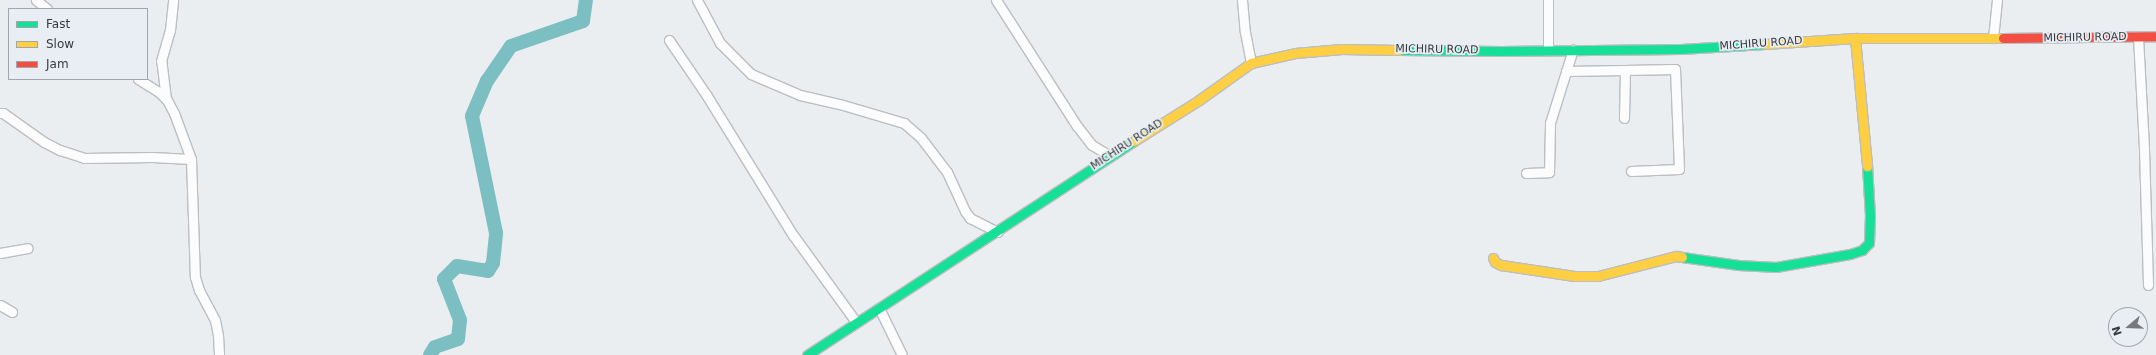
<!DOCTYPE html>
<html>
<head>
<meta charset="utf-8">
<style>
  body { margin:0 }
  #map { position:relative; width:2156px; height:355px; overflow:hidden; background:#ebeef1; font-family:"DejaVu Sans",sans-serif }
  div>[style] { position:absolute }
  .river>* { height:14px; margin:-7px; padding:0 7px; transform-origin:7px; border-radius:7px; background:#7cbfc3 }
  .roads { filter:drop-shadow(1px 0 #bcbec1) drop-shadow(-1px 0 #bcbec1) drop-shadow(0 1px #bcbec1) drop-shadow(0 -1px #bcbec1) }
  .street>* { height:9px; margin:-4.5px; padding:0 4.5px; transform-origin:4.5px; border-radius:4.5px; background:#fcfcfd }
  .fast>* { height:9px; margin:-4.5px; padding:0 4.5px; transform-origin:4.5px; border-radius:4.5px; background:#16e098 }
  .slow>* { height:9px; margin:-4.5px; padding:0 4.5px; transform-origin:4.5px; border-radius:4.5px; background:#ffcf43 }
  .jam>* { height:9px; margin:-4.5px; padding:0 4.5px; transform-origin:4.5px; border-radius:4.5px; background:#f24e42 }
  span { translate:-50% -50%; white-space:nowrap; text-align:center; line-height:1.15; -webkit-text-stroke:3.5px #e8eef4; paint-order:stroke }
  .street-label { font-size:11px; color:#383a3d }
  .legend { position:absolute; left:8px; top:8px; width:140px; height:72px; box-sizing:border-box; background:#e8eef4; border:1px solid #a2a6ab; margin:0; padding:5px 7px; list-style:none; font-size:12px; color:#383a3d }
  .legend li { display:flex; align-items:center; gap:8px; height:20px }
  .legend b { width:20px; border:1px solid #a2a6ab }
  .north { position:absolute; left:2108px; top:307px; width:40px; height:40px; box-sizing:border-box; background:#e8eef4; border:1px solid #a2a6ab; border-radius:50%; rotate:251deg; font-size:11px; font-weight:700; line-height:16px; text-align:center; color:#383a3d }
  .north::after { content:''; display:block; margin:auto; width:14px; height:18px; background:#77797c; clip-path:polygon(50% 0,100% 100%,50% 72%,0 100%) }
</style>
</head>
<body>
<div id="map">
  <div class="river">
    <div style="left:430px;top:355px;width:9px;rotate:-58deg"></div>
    <div style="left:435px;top:347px;width:24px;rotate:-19deg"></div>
    <div style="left:458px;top:339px;width:19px;rotate:-84deg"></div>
    <div style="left:460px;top:320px;width:44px;rotate:-111.3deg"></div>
    <div style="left:444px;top:279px;width:18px;rotate:-45deg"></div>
    <div style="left:457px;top:266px;width:31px;rotate:9deg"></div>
    <div style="left:488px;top:271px;width:9px;rotate:-58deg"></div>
    <div style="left:493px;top:263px;width:30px;rotate:-84deg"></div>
    <div style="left:496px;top:233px;width:119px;rotate:-101.6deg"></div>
    <div style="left:472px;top:116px;width:38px;rotate:-67deg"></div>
    <div style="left:487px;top:81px;width:42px;rotate:-55.6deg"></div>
    <div style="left:511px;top:46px;width:76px;rotate:-19.1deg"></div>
    <div style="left:583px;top:21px;width:21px;rotate:-82deg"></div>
  </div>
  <div class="roads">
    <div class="street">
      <div style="left:36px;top:0;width:14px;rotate:39deg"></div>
      <div style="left:697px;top:0;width:49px;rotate:61.9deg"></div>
      <div style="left:720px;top:43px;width:44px;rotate:45deg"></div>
      <div style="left:751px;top:74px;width:53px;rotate:23.2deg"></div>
      <div style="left:800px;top:95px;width:44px;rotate:13.1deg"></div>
      <div style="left:843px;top:105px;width:64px;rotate:16.4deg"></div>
      <div style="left:904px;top:123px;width:23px;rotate:41deg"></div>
      <div style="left:921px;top:138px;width:43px;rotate:52.6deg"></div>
      <div style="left:947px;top:172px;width:43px;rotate:65.2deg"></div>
      <div style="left:965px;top:211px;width:9px;rotate:54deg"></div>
      <div style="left:970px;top:218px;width:31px;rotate:27deg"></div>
      <div style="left:996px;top:0;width:150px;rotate:57.3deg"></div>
      <div style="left:1077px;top:126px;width:24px;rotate:52deg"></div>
      <div style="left:1092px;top:145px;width:21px;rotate:31deg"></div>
      <div style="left:1242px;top:0;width:32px;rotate:85deg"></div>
      <div style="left:1245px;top:32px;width:32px;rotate:79deg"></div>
      <div style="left:1548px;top:0;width:49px;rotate:90deg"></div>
      <div style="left:2138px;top:37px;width:112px;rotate:86.9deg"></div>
      <div style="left:2144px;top:149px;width:136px;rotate:88.3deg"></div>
      <div style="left:1993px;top:38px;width:38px;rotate:-84deg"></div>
      <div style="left:669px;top:40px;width:68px;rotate:55.8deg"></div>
      <div style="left:707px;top:96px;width:163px;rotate:58.3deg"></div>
      <div style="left:793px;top:235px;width:107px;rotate:54.1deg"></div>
      <div style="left:1566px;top:71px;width:59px;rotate:-1deg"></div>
      <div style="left:138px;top:79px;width:26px;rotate:32deg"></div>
      <div style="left:160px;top:93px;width:10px;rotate:45deg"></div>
      <div style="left:167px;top:100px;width:15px;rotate:62deg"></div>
      <div style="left:174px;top:113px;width:49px;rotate:69.7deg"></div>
      <div style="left:191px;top:159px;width:118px;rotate:88.1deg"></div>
      <div style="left:195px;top:277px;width:14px;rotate:73deg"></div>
      <div style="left:199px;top:290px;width:34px;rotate:62deg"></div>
      <div style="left:215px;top:320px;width:15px;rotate:79deg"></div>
      <div style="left:218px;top:335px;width:20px;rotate:87deg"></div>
      <div style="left:166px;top:99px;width:38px;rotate:-97deg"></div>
      <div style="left:161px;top:61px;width:32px;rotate:-74deg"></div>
      <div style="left:170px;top:30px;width:30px;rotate:-84deg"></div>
      <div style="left:0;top:113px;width:3px"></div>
      <div style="left:3px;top:113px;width:50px;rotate:35.3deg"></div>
      <div style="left:44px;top:142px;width:18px;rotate:27deg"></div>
      <div style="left:60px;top:150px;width:25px;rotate:18deg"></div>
      <div style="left:84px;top:158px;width:68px;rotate:-0.8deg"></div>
      <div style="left:152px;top:157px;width:39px;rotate:3deg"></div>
      <div style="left:1624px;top:118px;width:48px;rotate:-88.8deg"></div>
      <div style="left:1625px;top:70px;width:50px;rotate:-1.1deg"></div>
      <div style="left:1675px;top:69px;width:100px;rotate:87.7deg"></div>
      <div style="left:1679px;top:169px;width:48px;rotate:177.6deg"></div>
      <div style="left:1526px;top:173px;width:23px;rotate:-2deg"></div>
      <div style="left:1549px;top:172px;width:49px;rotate:-88.8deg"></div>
      <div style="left:1550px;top:123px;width:77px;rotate:-72.7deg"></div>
      <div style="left:0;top:253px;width:28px;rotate:-10deg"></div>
      <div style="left:0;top:305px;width:14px;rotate:30deg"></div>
      <div style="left:879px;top:308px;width:52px;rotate:63.9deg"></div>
    </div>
    <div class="fast">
      <div style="left:1399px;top:50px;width:102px;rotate:0.6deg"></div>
      <div style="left:1501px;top:51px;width:180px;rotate:-0.6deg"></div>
      <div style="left:1681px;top:49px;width:84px;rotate:-3.4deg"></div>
      <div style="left:1682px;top:257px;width:57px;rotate:8.1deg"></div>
      <div style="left:1738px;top:265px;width:38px;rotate:3deg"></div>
      <div style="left:1776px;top:267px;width:75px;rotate:-10deg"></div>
      <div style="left:1850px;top:254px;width:13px;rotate:-18deg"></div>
      <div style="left:1862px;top:250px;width:10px;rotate:-45deg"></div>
      <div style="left:1869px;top:243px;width:27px;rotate:-88deg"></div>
      <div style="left:1870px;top:216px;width:50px;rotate:-93.4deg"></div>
      <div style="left:807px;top:355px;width:391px;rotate:-33.2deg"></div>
    </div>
    <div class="slow">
      <div style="left:1855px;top:38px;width:129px;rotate:84.6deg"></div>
      <div style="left:1765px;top:44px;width:90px;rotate:-3.8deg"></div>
      <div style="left:1855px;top:38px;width:148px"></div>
      <div style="left:1134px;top:141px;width:77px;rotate:-32.2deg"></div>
      <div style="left:1199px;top:100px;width:64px;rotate:-35.4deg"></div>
      <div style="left:1251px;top:63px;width:45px;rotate:-12.8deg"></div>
      <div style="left:1295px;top:53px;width:47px;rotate:-4.9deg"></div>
      <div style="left:1342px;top:49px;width:57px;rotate:1deg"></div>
      <div style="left:1493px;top:258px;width:4px;rotate:63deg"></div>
      <div style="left:1495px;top:262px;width:7px;rotate:27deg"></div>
      <div style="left:1501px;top:265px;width:74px;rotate:8.6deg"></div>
      <div style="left:1574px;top:276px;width:24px"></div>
      <div style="left:1598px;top:276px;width:81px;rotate:-14.4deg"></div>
      <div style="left:1676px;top:256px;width:6px;rotate:9deg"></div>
    </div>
    <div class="jam">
      <div style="left:2003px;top:38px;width:153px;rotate:-0.7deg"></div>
    </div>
  </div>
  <div class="street-label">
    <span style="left:2085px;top:38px;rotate:-1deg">MICHIRU ROAD</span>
    <span style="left:1761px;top:44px;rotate:-4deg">MICHIRU ROAD</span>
    <span style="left:1437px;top:50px;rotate:1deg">MICHIRU ROAD</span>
    <span style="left:1127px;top:145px;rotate:-33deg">MICHIRU ROAD</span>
  </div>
  <ul class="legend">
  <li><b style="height:5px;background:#16e098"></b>Fast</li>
  <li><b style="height:5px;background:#ffcf43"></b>Slow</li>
  <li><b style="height:5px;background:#f24e42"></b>Jam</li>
  </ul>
  <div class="north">N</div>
</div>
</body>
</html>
